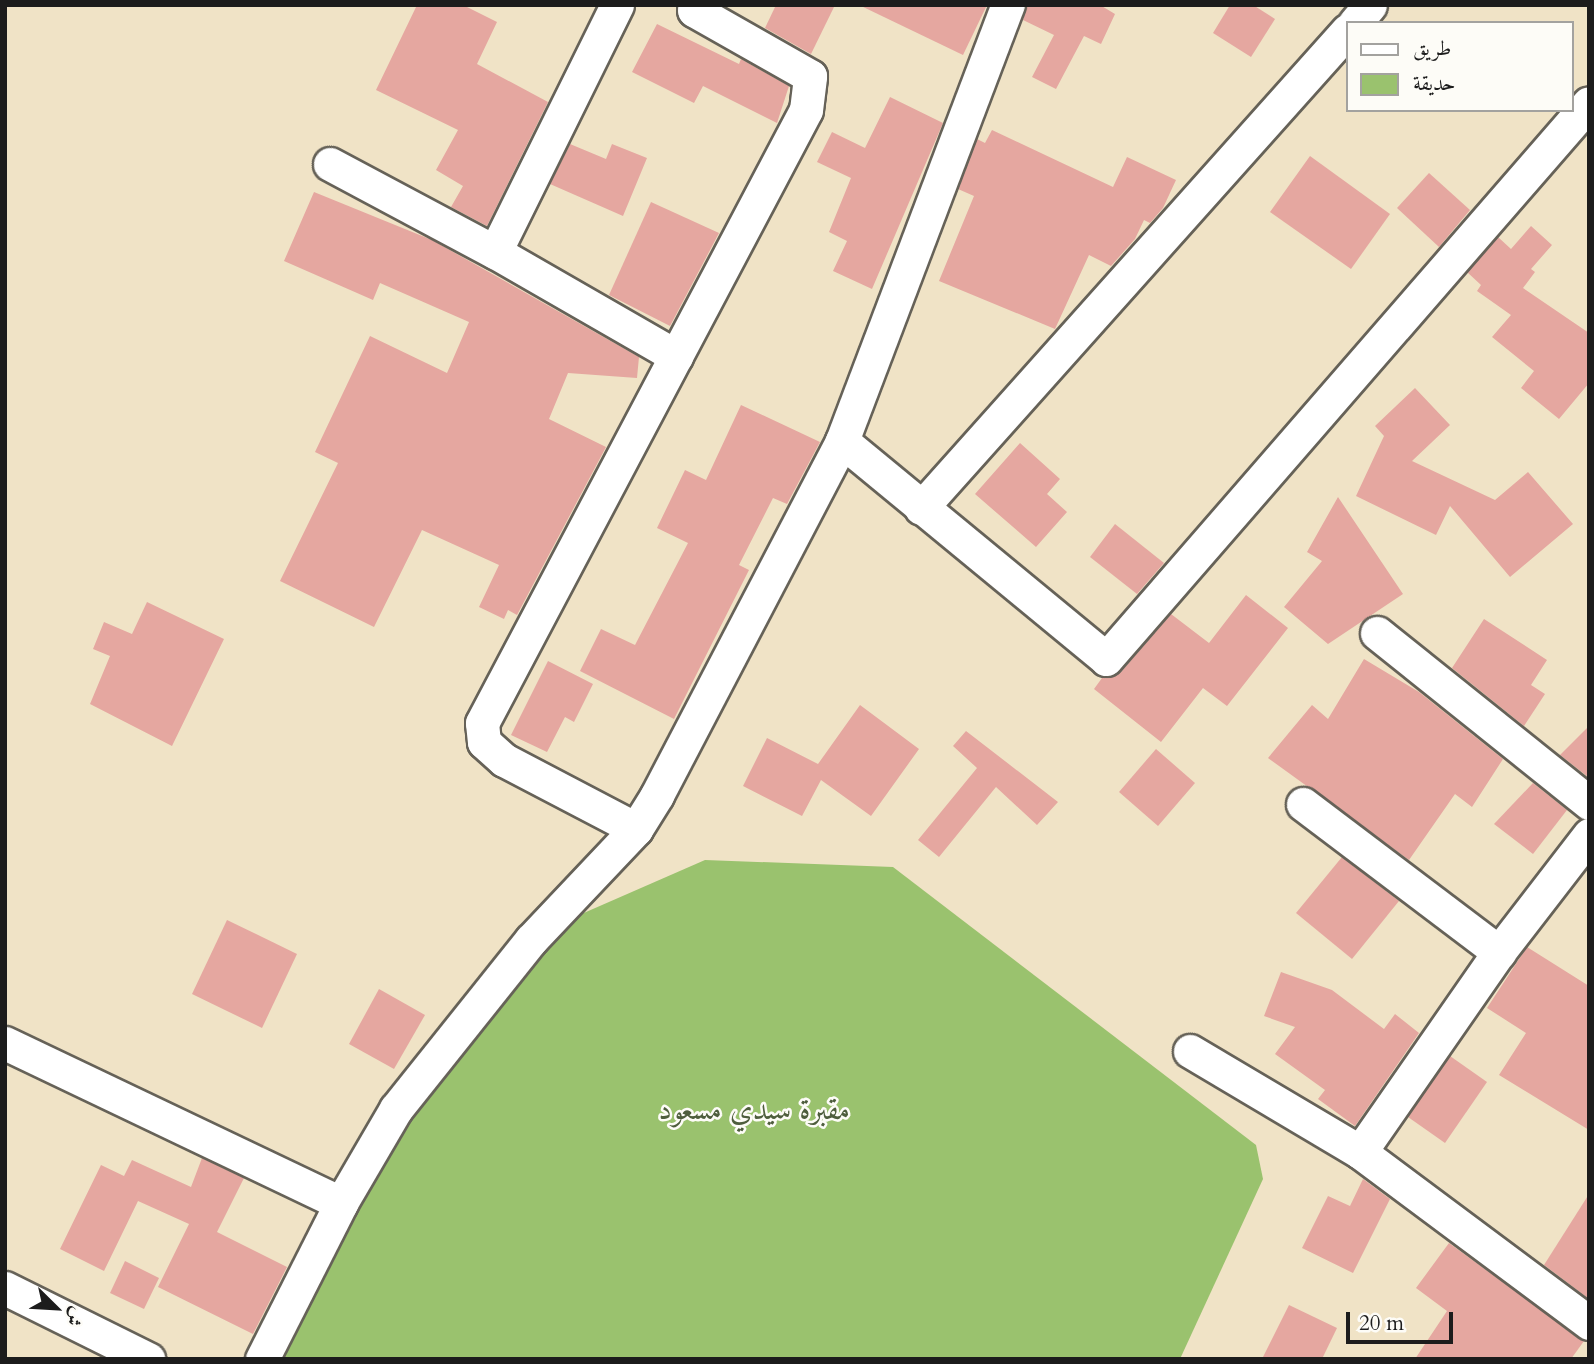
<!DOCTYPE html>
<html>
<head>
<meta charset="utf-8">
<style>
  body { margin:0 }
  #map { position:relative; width:1594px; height:1364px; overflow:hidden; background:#f0e3c6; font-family:Cardo,Amiri,serif }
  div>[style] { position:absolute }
  .green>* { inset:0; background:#9ac26e }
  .building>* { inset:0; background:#e5a7a0 }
  .roads { filter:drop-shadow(2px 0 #666258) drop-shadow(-2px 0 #666258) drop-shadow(0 2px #666258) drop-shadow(0 -2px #666258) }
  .minor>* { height:33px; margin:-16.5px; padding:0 16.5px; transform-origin:16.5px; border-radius:16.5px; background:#fff }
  span { translate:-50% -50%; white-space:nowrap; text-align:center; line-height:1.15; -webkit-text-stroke:5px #fdfcf7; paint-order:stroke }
  .park-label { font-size:30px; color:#4e5e3d }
  .frame { position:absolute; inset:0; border:7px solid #1c1c1c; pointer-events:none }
  .legend { position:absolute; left:1346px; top:21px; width:228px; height:91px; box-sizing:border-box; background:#fdfcf7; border:2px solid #a3a29f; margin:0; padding:9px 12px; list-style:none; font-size:21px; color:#1c1c1c }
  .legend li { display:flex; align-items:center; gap:14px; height:35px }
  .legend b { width:35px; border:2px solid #a3a29f }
  .north { position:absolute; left:21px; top:1273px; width:70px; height:70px; -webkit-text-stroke:5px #fdfcf7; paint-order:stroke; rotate:114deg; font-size:19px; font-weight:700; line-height:28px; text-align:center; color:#1c1c1c }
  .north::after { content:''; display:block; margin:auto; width:24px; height:32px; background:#1c1c1c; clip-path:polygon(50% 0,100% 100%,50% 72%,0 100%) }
  .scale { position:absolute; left:1346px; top:1312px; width:107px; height:32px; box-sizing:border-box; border:4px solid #1c1c1c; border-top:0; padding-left:9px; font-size:21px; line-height:24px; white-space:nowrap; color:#1c1c1c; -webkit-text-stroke:5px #fdfcf7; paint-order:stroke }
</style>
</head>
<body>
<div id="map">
  <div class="green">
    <div style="clip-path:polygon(705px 860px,893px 867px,1256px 1145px,1263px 1179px,1180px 1359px,251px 1359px,321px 1221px,538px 933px)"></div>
  </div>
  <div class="building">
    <div style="clip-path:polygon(417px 5px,463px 5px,497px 22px,477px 64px,548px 102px,487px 226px,451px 207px,463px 186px,436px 170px,458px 130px,376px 90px)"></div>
    <div style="clip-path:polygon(776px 5px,835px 5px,811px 54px,765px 28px)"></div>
    <div style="clip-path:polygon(859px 5px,987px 5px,963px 55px)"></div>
    <div style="clip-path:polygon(1027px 5px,1100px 5px,1115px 14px,1101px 44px,1084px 36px,1056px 89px,1032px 77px,1054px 35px,1023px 20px)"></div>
    <div style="clip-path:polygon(1230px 5px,1253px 5px,1275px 19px,1251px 57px,1213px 33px)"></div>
    <div style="clip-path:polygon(657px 24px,739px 64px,741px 59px,789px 86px,777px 123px,703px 86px,694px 103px,632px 72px)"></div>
    <div style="clip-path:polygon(890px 97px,943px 123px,872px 289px,833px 271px,847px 241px,829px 232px,851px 178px,817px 162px,832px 132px,865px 148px)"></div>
    <div style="clip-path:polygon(992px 130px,1113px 187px,1127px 157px,1176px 180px,1163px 208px,1150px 223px,1144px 220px,1135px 239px,1111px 266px,1089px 255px,1055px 329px,939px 281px,974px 196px,958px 189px,977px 139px,985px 143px)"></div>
    <div style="clip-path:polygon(570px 144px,606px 159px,612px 144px,647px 158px,623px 216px,550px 184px)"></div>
    <div style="clip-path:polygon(1310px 156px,1390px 214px,1351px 269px,1270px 212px)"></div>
    <div style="clip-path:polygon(1429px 173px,1470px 210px,1439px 247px,1397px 208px)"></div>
    <div style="clip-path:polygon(314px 192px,432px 240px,639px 357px,637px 378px,568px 373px,549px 419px,606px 447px,517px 615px,508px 610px,504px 619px,479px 607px,499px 565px,422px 530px,374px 627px,280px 581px,338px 463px,315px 452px,370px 336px,447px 373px,469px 322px,380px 283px,373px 300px,284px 261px)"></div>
    <div style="clip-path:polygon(651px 202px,719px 233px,670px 326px,609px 295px)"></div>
    <div style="clip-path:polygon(1531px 226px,1552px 245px,1531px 269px,1535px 272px,1523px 288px,1589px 333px,1589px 383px,1559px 419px,1521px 388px,1534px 371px,1492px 337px,1511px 315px,1477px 291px,1481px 285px,1467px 272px,1498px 237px,1511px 249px)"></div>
    <div style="clip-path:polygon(1415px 388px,1450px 425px,1412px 461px,1495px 500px,1528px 472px,1573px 524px,1510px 577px,1450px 506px,1436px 535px,1356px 496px,1384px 436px,1375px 426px)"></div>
    <div style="clip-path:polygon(741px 405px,820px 442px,787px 504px,773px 498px,739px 565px,749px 570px,674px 719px,580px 671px,601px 629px,635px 645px,688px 543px,657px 528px,685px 470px,706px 480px)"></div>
    <div style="clip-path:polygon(1020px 443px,1060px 479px,1047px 494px,1067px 512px,1036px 547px,975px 494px)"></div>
    <div style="clip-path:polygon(1338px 497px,1403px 594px,1328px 644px,1284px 607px,1322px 561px,1307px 552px)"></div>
    <div style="clip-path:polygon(1115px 524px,1164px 563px,1137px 594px,1090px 557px)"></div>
    <div style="clip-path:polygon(1246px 595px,1288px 628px,1227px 706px,1203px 688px,1161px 742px,1094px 689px,1102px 678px,1121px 672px,1171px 614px,1209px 643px)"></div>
    <div style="clip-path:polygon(147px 602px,224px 639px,172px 746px,90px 704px,110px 656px,93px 649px,104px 622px,132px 634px)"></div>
    <div style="clip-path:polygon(1484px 619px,1547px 660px,1531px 685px,1545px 694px,1524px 726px,1452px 668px)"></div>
    <div style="clip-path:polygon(1364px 659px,1419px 692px,1503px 759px,1472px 807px,1455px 794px,1409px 860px,1268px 758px,1312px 705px,1328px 719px)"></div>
    <div style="clip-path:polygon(548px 661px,593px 684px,574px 722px,565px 717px,547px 752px,511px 735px)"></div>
    <div style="clip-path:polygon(860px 705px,919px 749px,871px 816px,821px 780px,802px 816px,743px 786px,767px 738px,818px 764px)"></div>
    <div style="clip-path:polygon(1589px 726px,1589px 776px,1588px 777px,1560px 755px)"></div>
    <div style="clip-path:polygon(966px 731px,1058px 802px,1037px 825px,996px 787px,939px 857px,918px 840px,977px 768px,953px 746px)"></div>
    <div style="clip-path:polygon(1156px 749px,1195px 783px,1158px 826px,1119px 792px)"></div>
    <div style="clip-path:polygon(1533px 783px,1567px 810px,1533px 854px,1494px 824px)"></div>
    <div style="clip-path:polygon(1342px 857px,1399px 901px,1352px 959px,1296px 913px)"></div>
    <div style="clip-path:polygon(227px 920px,297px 954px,262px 1028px,192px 994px)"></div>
    <div style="clip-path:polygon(1527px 947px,1589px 986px,1589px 1130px,1499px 1075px,1526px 1033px,1487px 1008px)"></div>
    <div style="clip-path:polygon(1281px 972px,1332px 990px,1384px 1029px,1395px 1014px,1419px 1033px,1355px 1126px,1318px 1099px,1325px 1090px,1275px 1054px,1295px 1027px,1264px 1016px)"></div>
    <div style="clip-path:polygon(379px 989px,425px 1015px,394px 1069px,349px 1044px)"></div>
    <div style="clip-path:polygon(1450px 1056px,1487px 1082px,1445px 1143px,1408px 1117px)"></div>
    <div style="clip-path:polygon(202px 1158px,244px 1178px,217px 1232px,287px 1267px,253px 1334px,158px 1287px,189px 1224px,138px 1201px,104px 1271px,60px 1249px,101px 1165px,124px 1176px,132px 1160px,191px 1187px)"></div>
    <div style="clip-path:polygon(1363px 1179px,1390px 1199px,1353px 1273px,1302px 1248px,1328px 1196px,1350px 1206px)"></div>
    <div style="clip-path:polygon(1589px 1194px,1589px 1299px,1544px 1265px)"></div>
    <div style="clip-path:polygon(1449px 1243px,1584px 1341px,1571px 1359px,1415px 1359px,1447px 1311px,1416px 1288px)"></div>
    <div style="clip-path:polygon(125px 1261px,159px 1278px,144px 1309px,110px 1293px)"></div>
    <div style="clip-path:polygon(1289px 1305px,1337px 1328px,1322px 1359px,1262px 1359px)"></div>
  </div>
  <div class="roads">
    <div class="minor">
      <div style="left:617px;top:5px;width:275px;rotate:116.3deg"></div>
      <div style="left:495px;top:252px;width:209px;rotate:29.9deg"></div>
      <div style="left:1355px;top:23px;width:23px;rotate:-50deg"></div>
      <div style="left:330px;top:164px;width:187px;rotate:28.1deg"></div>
      <div style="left:842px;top:441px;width:342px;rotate:39.5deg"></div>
      <div style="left:1106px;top:659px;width:736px;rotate:-49.02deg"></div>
      <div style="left:921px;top:508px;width:640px;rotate:-48.23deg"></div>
      <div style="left:1377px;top:633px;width:272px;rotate:38.7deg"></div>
      <div style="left:1303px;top:804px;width:246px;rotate:37.1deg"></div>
      <div style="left:636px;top:829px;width:149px;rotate:-152.4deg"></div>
      <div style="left:504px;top:760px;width:27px;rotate:-138deg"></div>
      <div style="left:484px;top:742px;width:19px;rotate:-96deg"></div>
      <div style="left:482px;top:723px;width:693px;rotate:-62.14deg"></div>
      <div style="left:806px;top:110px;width:34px;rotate:-83deg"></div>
      <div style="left:810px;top:76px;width:133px;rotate:-150.4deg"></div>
      <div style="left:694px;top:10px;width:6px;rotate:-59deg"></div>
      <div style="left:5px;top:1043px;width:372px;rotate:25.5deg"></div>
      <div style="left:1190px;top:1051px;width:198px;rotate:30.7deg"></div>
      <div style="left:1360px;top:1152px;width:286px;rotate:36.7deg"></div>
      <div style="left:1360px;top:1152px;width:244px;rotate:-55.2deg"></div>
      <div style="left:1499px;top:952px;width:148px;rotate:-52.4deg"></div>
      <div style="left:5px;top:1288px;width:160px;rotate:26.4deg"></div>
      <div style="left:262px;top:1359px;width:175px;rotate:-63.1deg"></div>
      <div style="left:341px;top:1203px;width:109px;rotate:-59.7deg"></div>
      <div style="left:396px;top:1109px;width:216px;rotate:-51.4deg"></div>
      <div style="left:531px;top:940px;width:153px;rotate:-46.6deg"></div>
      <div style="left:636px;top:829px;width:40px;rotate:-58deg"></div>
      <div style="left:657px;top:795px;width:399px;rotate:-62.4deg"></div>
      <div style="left:842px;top:441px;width:467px;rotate:-69.2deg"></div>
    </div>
  </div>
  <div class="park-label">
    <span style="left:754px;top:1110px">مقبرة سيدي مسعود</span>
  </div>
  <div class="frame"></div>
  <ul class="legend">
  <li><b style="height:9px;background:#fff"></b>طريق</li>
  <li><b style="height:19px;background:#9ac26e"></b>حديقة</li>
  </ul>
  <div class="north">ش</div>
  <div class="scale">20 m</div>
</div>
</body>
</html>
